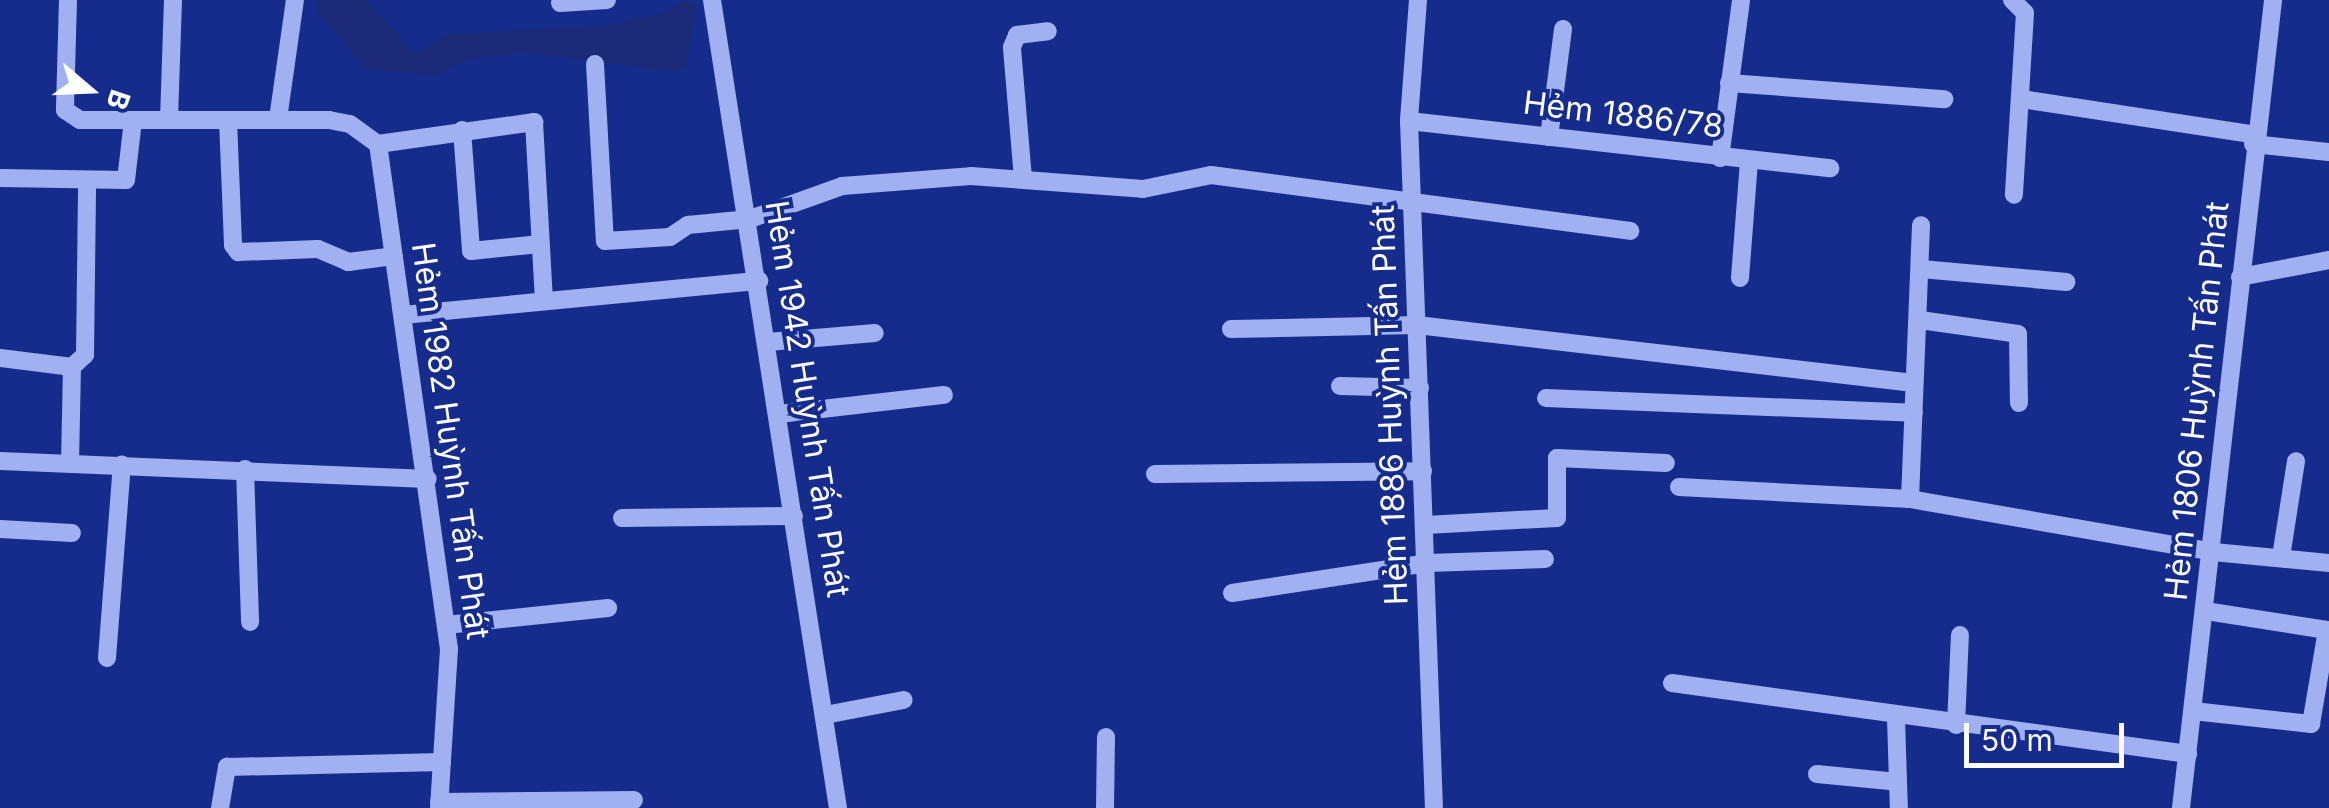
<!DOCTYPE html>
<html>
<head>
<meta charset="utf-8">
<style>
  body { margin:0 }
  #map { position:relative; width:2329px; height:808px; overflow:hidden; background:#162c8d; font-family:Inter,sans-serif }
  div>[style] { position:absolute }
  .water>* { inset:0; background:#1b2b75 }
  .minor>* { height:18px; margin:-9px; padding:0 9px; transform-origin:9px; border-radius:9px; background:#a0b0f0 }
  span { translate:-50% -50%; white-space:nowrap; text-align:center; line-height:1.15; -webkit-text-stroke:8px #162c8d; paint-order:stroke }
  .street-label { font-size:32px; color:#fff }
  .north { position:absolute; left:40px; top:40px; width:100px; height:100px; -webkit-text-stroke:8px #162c8d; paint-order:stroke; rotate:109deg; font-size:28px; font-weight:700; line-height:40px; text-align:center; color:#fff }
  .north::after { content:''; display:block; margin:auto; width:35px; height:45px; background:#fff; clip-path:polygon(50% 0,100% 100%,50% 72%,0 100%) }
  .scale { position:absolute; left:1964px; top:723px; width:160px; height:45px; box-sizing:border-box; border:5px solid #fff; border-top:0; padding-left:12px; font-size:30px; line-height:35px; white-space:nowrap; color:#fff; -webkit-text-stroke:8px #162c8d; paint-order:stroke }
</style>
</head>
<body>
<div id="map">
  <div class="water">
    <div style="clip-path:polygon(317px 0,365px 0,415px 54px,450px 34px,604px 26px,660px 14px,685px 0,696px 5px,686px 66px,673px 71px,523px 52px,466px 60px,437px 75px,365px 69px,317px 12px)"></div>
  </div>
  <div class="minor">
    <div style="left:68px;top:0;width:110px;rotate:91.6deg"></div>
    <div style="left:65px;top:110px;width:18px;rotate:34deg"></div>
    <div style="left:80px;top:120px;width:249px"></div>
    <div style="left:329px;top:120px;width:21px;rotate:11deg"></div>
    <div style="left:350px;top:124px;width:34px;rotate:36deg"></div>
    <div style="left:712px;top:0;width:818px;rotate:81.14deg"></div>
    <div style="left:1418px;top:0;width:121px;rotate:94.3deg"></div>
    <div style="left:1409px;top:121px;width:687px;rotate:87.92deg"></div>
    <div style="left:2012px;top:0;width:18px;rotate:45deg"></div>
    <div style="left:2025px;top:13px;width:182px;rotate:93.5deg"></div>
    <div style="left:560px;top:3px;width:47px;rotate:-3.7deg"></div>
    <div style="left:595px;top:64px;width:177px;rotate:86.8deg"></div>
    <div style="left:605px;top:241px;width:65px;rotate:-3.5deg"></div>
    <div style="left:670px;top:237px;width:22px;rotate:-34deg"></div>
    <div style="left:688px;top:225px;width:62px;rotate:-5.5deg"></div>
    <div style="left:750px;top:219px;width:98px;rotate:-19.7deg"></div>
    <div style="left:842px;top:186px;width:129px;rotate:-4.4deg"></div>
    <div style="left:971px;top:176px;width:172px;rotate:4.3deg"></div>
    <div style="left:1143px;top:189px;width:69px;rotate:-11.6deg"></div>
    <div style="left:1211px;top:175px;width:423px;rotate:7.6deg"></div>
    <div style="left:1729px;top:83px;width:216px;rotate:4.3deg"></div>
    <div style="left:2022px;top:99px;width:237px;rotate:8.7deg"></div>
    <div style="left:278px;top:119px;width:120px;rotate:-81.9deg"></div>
    <div style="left:169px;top:120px;width:120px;rotate:-88.1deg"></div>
    <div style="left:228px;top:120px;width:125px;rotate:87.7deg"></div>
    <div style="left:233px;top:245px;width:9px;rotate:54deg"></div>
    <div style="left:238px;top:252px;width:80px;rotate:-2.1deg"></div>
    <div style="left:318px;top:249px;width:33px;rotate:23deg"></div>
    <div style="left:348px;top:262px;width:46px;rotate:-7.4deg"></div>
    <div style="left:1409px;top:121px;width:424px;rotate:6.4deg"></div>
    <div style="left:462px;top:130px;width:121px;rotate:85.7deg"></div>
    <div style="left:471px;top:251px;width:69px;rotate:-5.8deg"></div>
    <div style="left:1549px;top:137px;width:109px;rotate:-82.6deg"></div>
    <div style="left:378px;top:144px;width:510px;rotate:82deg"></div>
    <div style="left:449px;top:649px;width:159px;rotate:93.6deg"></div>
    <div style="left:378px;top:144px;width:158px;rotate:-8deg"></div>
    <div style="left:534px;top:122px;width:177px;rotate:86.8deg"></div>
    <div style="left:2253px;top:144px;width:76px;rotate:6deg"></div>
    <div style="left:1720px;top:158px;width:159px;rotate:-82.4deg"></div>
    <div style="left:0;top:178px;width:126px;rotate:0.9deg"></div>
    <div style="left:126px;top:180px;width:60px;rotate:-83.3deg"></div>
    <div style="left:1023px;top:179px;width:132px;rotate:-94.8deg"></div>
    <div style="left:1012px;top:47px;width:13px;rotate:-67deg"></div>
    <div style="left:1017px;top:35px;width:31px;rotate:-7deg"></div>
    <div style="left:1921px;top:269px;width:146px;rotate:5.1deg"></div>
    <div style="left:2240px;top:277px;width:91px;rotate:-10.8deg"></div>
    <div style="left:1740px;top:278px;width:117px;rotate:-85.6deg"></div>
    <div style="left:403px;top:315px;width:358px;rotate:-5.5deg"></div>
    <div style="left:1920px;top:320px;width:99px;rotate:8.1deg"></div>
    <div style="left:2018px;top:334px;width:69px;rotate:89.2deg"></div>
    <div style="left:1231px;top:329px;width:186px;rotate:-1.2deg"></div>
    <div style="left:1417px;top:325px;width:500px;rotate:6.66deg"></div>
    <div style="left:768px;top:342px;width:107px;rotate:-4.8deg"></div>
    <div style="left:0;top:358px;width:73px;rotate:7.1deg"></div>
    <div style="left:72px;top:367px;width:96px;rotate:91.2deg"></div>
    <div style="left:72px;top:367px;width:18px;rotate:-43deg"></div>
    <div style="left:85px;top:355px;width:175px;rotate:-89.3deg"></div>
    <div style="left:1340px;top:386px;width:80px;rotate:1.4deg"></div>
    <div style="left:1546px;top:398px;width:368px;rotate:2.3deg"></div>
    <div style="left:779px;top:414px;width:166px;rotate:-6.6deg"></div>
    <div style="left:0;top:461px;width:428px;rotate:2.4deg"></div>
    <div style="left:245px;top:469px;width:153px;rotate:88.1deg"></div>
    <div style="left:1155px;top:474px;width:268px;rotate:-0.6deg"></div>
    <div style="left:1679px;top:487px;width:231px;rotate:3deg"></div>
    <div style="left:1910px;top:499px;width:274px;rotate:-87.7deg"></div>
    <div style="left:1910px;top:499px;width:308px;rotate:9.9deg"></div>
    <div style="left:2213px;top:552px;width:117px;rotate:5.4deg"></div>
    <div style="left:622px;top:518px;width:172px;rotate:-0.7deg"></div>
    <div style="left:1426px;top:525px;width:131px;rotate:-3.1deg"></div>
    <div style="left:1557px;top:518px;width:60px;rotate:-90deg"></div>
    <div style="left:1557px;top:458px;width:109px;rotate:2.6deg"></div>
    <div style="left:0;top:529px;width:72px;rotate:3.2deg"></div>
    <div style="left:2281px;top:557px;width:97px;rotate:-81.1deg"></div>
    <div style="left:1232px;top:593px;width:197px;rotate:-8.7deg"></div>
    <div style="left:1427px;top:563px;width:118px;rotate:-1.9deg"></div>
    <div style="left:446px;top:625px;width:163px;rotate:-6deg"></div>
    <div style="left:107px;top:658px;width:194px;rotate:-85.6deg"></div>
    <div style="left:1672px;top:683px;width:521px;rotate:7.83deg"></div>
    <div style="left:2193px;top:711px;width:119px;rotate:6.3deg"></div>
    <div style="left:2311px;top:724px;width:95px;rotate:-80.3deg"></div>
    <div style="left:2327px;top:630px;width:122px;rotate:-171.1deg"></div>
    <div style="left:825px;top:715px;width:80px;rotate:-10.8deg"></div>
    <div style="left:1956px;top:725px;width:90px;rotate:-87.5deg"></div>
    <div style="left:1817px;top:774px;width:81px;rotate:5.6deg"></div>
    <div style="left:1898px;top:782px;width:64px;rotate:-91.8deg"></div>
    <div style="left:1898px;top:782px;width:26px;rotate:88deg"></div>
    <div style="left:439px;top:802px;width:195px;rotate:-0.6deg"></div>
    <div style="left:220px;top:808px;width:42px;rotate:-80.3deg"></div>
    <div style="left:227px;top:767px;width:215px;rotate:-1.3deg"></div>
    <div style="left:1105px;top:808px;width:71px;rotate:-89.2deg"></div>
    <div style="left:2181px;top:808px;width:813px;rotate:-83.5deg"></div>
  </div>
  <div class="street-label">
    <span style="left:1623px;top:115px;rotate:7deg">Hẻm 1886/78</span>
    <span style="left:807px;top:399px;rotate:81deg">Hẻm 1942 Huỳnh Tấn Phát</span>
    <span style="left:2197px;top:401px;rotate:-84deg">Hẻm 1806 Huỳnh Tấn Phát</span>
    <span style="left:1390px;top:405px;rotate:-92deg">Hẻm 1886 Huỳnh Tấn Phát</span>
    <span style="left:450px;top:441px;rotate:82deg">Hẻm 1982 Huỳnh Tấn Phát</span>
  </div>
  <div class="north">B</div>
  <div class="scale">50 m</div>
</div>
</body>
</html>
